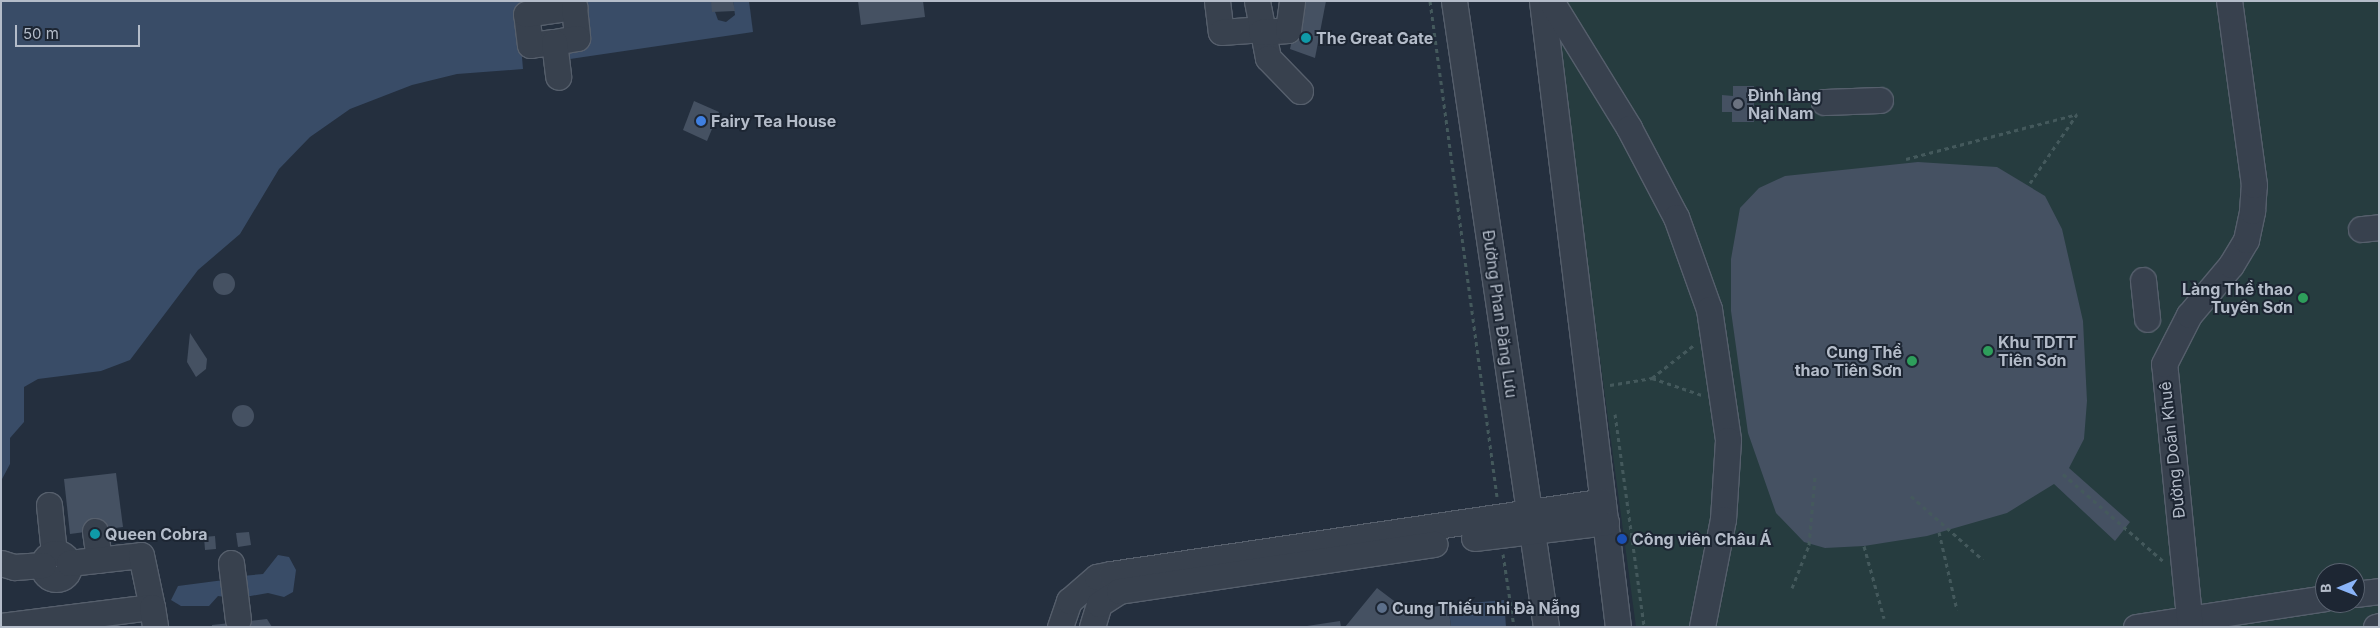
<!DOCTYPE html>
<html>
<head>
<meta charset="utf-8">
<style>
  body { margin:0 }
  #map { position:relative; width:2380px; height:628px; overflow:hidden; background:#242f3e; font-family:Inter,sans-serif }
  div>[style] { position:absolute }
  .green>* { inset:0; background:#263c3f }
  .water>* { inset:0; background:#394c67 }
  .pier>* { inset:0; background:#242f3e }
  .building>* { inset:0; background:#455162 }
  .round { border-radius:50% }
  .path>* { height:3px; margin-top:-1.5px; transform-origin:0; background:repeating-linear-gradient(90deg,#44595c 0 4px,transparent 0 8px) }
  .roads { filter:drop-shadow(1px 0 #565f6c) drop-shadow(-1px 0 #565f6c) drop-shadow(0 1px #565f6c) drop-shadow(0 -1px #565f6c) }
  .minor>* { height:25px; margin:-12.5px; padding:0 12.5px; transform-origin:12.5px; border-radius:12.5px; background:#38414e }
  .minor>.ring { margin:-12.5px; padding:0; box-sizing:content-box; background:none; border:25px solid #38414e; border-radius:50% }
  .dots>* { width:14px; height:14px; translate:-50% -50%; box-sizing:border-box; border:2px solid #1d2633; border-radius:50% }
  span { translate:-50% -50%; white-space:nowrap; text-align:center; line-height:1.15; -webkit-text-stroke:4px #1d2633; paint-order:stroke }
  .poi-label { font-size:16px; color:#b4bcc9; font-weight:700 }
  .left { translate:0 -50%; text-align:left }
  .right { translate:-100% -50%; text-align:right }
  .street-label { font-size:16px; color:#b4bcc9 }
  .frame { position:absolute; inset:0; border:2px solid #b4bcc9; pointer-events:none }
  .north { position:absolute; left:2315px; top:563px; width:50px; height:50px; box-sizing:border-box; background:#1d2633; border:1px solid #59626f; border-radius:50%; rotate:269deg; font-size:14px; font-weight:700; line-height:20px; text-align:center; color:#b4bcc9 }
  .north::after { content:''; display:block; margin:auto; width:18px; height:22px; background:#8ab4f8; clip-path:polygon(50% 0,100% 100%,50% 72%,0 100%) }
  .scale { position:absolute; left:15px; top:25px; width:125px; height:22px; box-sizing:border-box; border:2px solid #b4bcc9; border-top:0; padding-left:6px; font-size:15px; line-height:18px; white-space:nowrap; color:#b4bcc9; -webkit-text-stroke:4px #1d2633; paint-order:stroke }
</style>
</head>
<body>
<div id="map">
  <div class="green">
    <div style="clip-path:polygon(evenodd,1552px 1px,2379px 1px,2379px 627px,1636px 627px,1552px 1px,2325px 573px,2355px 573px,2355px 603px,2325px 603px,2325px 573px)"></div>
  </div>
  <div class="water">
    <div style="clip-path:polygon(1px 1px,569px 1px,518px 9px,523px 69px,457px 74px,412px 85px,350px 109px,310px 137px,279px 169px,240px 234px,198px 270px,130px 360px,101px 371px,38px 379px,24px 387px,24px 422px,10px 438px,10px 464px,1px 481px)"></div>
    <div style="clip-path:polygon(579px 1px,749px 1px,753px 32px,570px 59px,566px 45px)"></div>
    <div style="clip-path:polygon(278px 555px,289px 557px,296px 570px,293px 592px,284px 597px,268px 593px,245px 597px,242px 576px,263px 574px)"></div>
    <div style="clip-path:polygon(224px 580px,226px 597px,218px 596px,209px 606px,181px 606px,171px 600px,178px 586px)"></div>
    <div style="clip-path:polygon(1504px 600px,1506px 627px,1451px 627px,1448px 605px)"></div>
  </div>
  <div class="pier">
    <div style="clip-path:polygon(711px 1px,733px 1px,735px 15px,726px 22px,718px 20px)"></div>
  </div>
  <div class="building">
    <div style="clip-path:polygon(711px 1px,733px 1px,735px 11px,712px 12px)"></div>
    <div style="clip-path:polygon(858px 1px,923px 1px,925px 17px,861px 25px)"></div>
    <div style="clip-path:polygon(1300px 1px,1326px 1px,1315px 58px,1290px 49px)"></div>
    <div style="clip-path:polygon(1733px 86px,1754px 86px,1754px 122px,1732px 122px,1732px 112px,1722px 112px,1722px 95px,1733px 96px)"></div>
    <div style="clip-path:polygon(694px 101px,719px 112px,707px 141px,683px 130px)"></div>
    <div style="clip-path:polygon(1918px 162px,1997px 167px,2045px 196px,2062px 229px,2083px 321px,2087px 401px,2084px 439px,2069px 468px,2130px 522px,2115px 541px,2054px 484px,2007px 513px,1927px 536px,1864px 546px,1825px 548px,1804px 542px,1776px 513px,1748px 433px,1731px 311px,1731px 259px,1740px 208px,1759px 188px,1785px 176px)"></div>
    <div class="round" style="left:213px;top:273px;width:22px;height:22px"></div>
    <div style="clip-path:polygon(190px 333px,207px 359px,206px 369px,196px 377px,187px 362px)"></div>
    <div class="round" style="left:232px;top:405px;width:22px;height:22px"></div>
    <div style="clip-path:polygon(116px 473px,123px 527px,70px 534px,64px 479px)"></div>
    <div style="clip-path:polygon(249px 532px,251px 545px,238px 547px,236px 533px)"></div>
    <div style="clip-path:polygon(215px 536px,216px 549px,205px 550px,204px 537px)"></div>
    <div style="clip-path:polygon(1377px 588px,1406px 610px,1448px 605px,1451px 627px,1345px 627px)"></div>
    <div style="clip-path:polygon(267px 619px,272px 627px,212px 627px,212px 625px)"></div>
    <div style="clip-path:polygon(1340px 621px,1341px 627px,1307px 627px,1307px 626px)"></div>
  </div>
  <div class="path">
    <div style="left:1430px;top:1px;width:500px;rotate:82.3deg"></div>
    <div style="left:1906px;top:159px;width:177px;rotate:-14.7deg"></div>
    <div style="left:2030px;top:183px;width:83px;rotate:-55.7deg"></div>
    <div style="left:1652px;top:378px;width:53px;rotate:-38.2deg"></div>
    <div style="left:1610px;top:385px;width:43px;rotate:-9.5deg"></div>
    <div style="left:1652px;top:378px;width:53px;rotate:18.8deg"></div>
    <div style="left:1615px;top:414px;width:215px;rotate:82.2deg"></div>
    <div style="left:2063px;top:474px;width:133px;rotate:41deg"></div>
    <div style="left:1911px;top:496px;width:96px;rotate:41.6deg"></div>
    <div style="left:1939px;top:532px;width:80px;rotate:77deg"></div>
    <div style="left:1864px;top:546px;width:75px;rotate:74.5deg"></div>
    <div style="left:1503px;top:554px;width:74px;rotate:81.4deg"></div>
    <div style="left:1792px;top:588px;width:46px;rotate:-68.4deg"></div>
    <div style="left:1809px;top:545px;width:68px;rotate:-85deg"></div>
  </div>
  <div class="roads">
    <div class="minor">
      <div style="left:1217px;top:1px;width:31px;rotate:83deg"></div>
      <div style="left:1221px;top:32px;width:39px;rotate:-4deg"></div>
      <div style="left:1257px;top:1px;width:58px;rotate:79.1deg"></div>
      <div style="left:1268px;top:58px;width:46px;rotate:45.9deg"></div>
      <div style="left:1454px;top:1px;width:633px;rotate:81.64deg"></div>
      <div style="left:1542px;top:1px;width:631px;rotate:83.08deg"></div>
      <div style="left:1551px;top:1px;width:149px;rotate:58.4deg"></div>
      <div style="left:1629px;top:128px;width:101px;rotate:62.2deg"></div>
      <div style="left:1676px;top:217px;width:98px;rotate:70.3deg"></div>
      <div style="left:1709px;top:309px;width:132px;rotate:81.7deg"></div>
      <div style="left:1728px;top:440px;width:79px;rotate:93.6deg"></div>
      <div style="left:1723px;top:519px;width:110px;rotate:101deg"></div>
      <div style="left:1261px;top:32px;width:27px;rotate:-4deg"></div>
      <div style="left:1288px;top:30px;width:29px;rotate:-82deg"></div>
      <div style="left:554px;top:42px;width:24px;rotate:173deg"></div>
      <div style="left:530px;top:45px;width:31px;rotate:-97deg"></div>
      <div style="left:526px;top:14px;width:49px;rotate:-8.3deg"></div>
      <div style="left:574px;top:7px;width:31px;rotate:84deg"></div>
      <div style="left:577px;top:38px;width:23px;rotate:170deg"></div>
      <div style="left:554px;top:42px;width:35px;rotate:83deg"></div>
      <div style="left:1824px;top:102px;width:56px;rotate:-2deg"></div>
      <div style="left:2361px;top:229px;width:18px;rotate:-6deg"></div>
      <div style="left:2143px;top:280px;width:39px;rotate:84deg"></div>
      <div style="left:49px;top:505px;width:48px;rotate:84.1deg"></div>
      <div style="left:95px;top:531px;width:29px;rotate:82deg"></div>
      <div style="left:1474px;top:538px;width:133px;rotate:-6.9deg"></div>
      <div class="ring" style="left:43px;top:553px;width:1px;height:1px"></div>
      <div style="left:1px;top:563px;width:14px;rotate:17deg"></div>
      <div style="left:14px;top:567px;width:29px;rotate:-4deg"></div>
      <div style="left:69px;top:563px;width:72px;rotate:-6.3deg"></div>
      <div style="left:141px;top:555px;width:53px;rotate:78.1deg"></div>
      <div style="left:231px;top:563px;width:57px;rotate:83deg"></div>
      <div style="left:2355px;top:594px;width:24px;rotate:-7deg"></div>
      <div style="left:1px;top:626px;width:152px;rotate:-7.2deg"></div>
      <div style="left:152px;top:607px;width:20px;rotate:81deg"></div>
      <div style="left:1060px;top:627px;width:28px;rotate:-71deg"></div>
      <div style="left:1069px;top:601px;width:37px;rotate:-41deg"></div>
      <div style="left:1097px;top:577px;width:14px;rotate:-12deg"></div>
      <div style="left:1111px;top:574px;width:497px;rotate:-8.4deg"></div>
      <div style="left:1092px;top:627px;width:24px;rotate:-73deg"></div>
      <div style="left:1099px;top:604px;width:24px;rotate:-33deg"></div>
      <div style="left:1119px;top:591px;width:319px;rotate:-8.5deg"></div>
      <div style="left:2136px;top:627px;width:191px;rotate:-8.7deg"></div>
      <div style="left:2190px;top:627px;width:264px;rotate:-95.6deg"></div>
      <div style="left:2164px;top:364px;width:55px;rotate:-63deg"></div>
      <div style="left:2189px;top:315px;width:65px;rotate:-50deg"></div>
      <div style="left:2231px;top:265px;width:29px;rotate:-59deg"></div>
      <div style="left:2246px;top:240px;width:30px;rotate:-78deg"></div>
      <div style="left:2252px;top:211px;width:26px;rotate:-86deg"></div>
      <div style="left:2254px;top:185px;width:186px;rotate:-97.7deg"></div>
      <div style="left:2376px;top:627px;width:3px;rotate:-18deg"></div>
    </div>
  </div>
  <div class="dots">
    <div style="left:1306px;top:38px;background:#0f9aa8"></div>
    <div style="left:1738px;top:104px;background:#6b7280"></div>
    <div style="left:701px;top:121px;background:#3f7fe0"></div>
    <div style="left:2303px;top:298px;background:#2e9e5b"></div>
    <div style="left:1988px;top:351px;background:#2e9e5b"></div>
    <div style="left:1912px;top:361px;background:#2e9e5b"></div>
    <div style="left:95px;top:534px;background:#0f9aa8"></div>
    <div style="left:1622px;top:539px;background:#1a4fb4"></div>
    <div style="left:1382px;top:608px;background:#5c6f8a"></div>
  </div>
  <div class="poi-label">
    <span class="left" style="left:1316px;top:38px">The Great Gate</span>
    <span class="left" style="left:1748px;top:104px">Đình làng<br>Nại Nam</span>
    <span class="left" style="left:711px;top:121px">Fairy Tea House</span>
    <span class="right" style="left:2293px;top:298px">Làng Thể thao<br>Tuyên Sơn</span>
    <span class="left" style="left:1998px;top:351px">Khu TDTT<br>Tiên Sơn</span>
    <span class="right" style="left:1902px;top:361px">Cung Thể<br>thao Tiên Sơn</span>
    <span class="left" style="left:105px;top:534px">Queen Cobra</span>
    <span class="left" style="left:1632px;top:539px">Công viên Châu Á</span>
    <span class="left" style="left:1392px;top:608px">Cung Thiếu nhi Đà Nẵng</span>
  </div>
  <div class="street-label">
    <span style="left:1500px;top:314px;rotate:82deg">Đường Phan Đăng Lưu</span>
    <span style="left:2172px;top:450px;rotate:-96deg">Đường Doãn Khuê</span>
  </div>
  <div class="frame"></div>
  <div class="north">B</div>
  <div class="scale">50 m</div>
</div>
</body>
</html>
